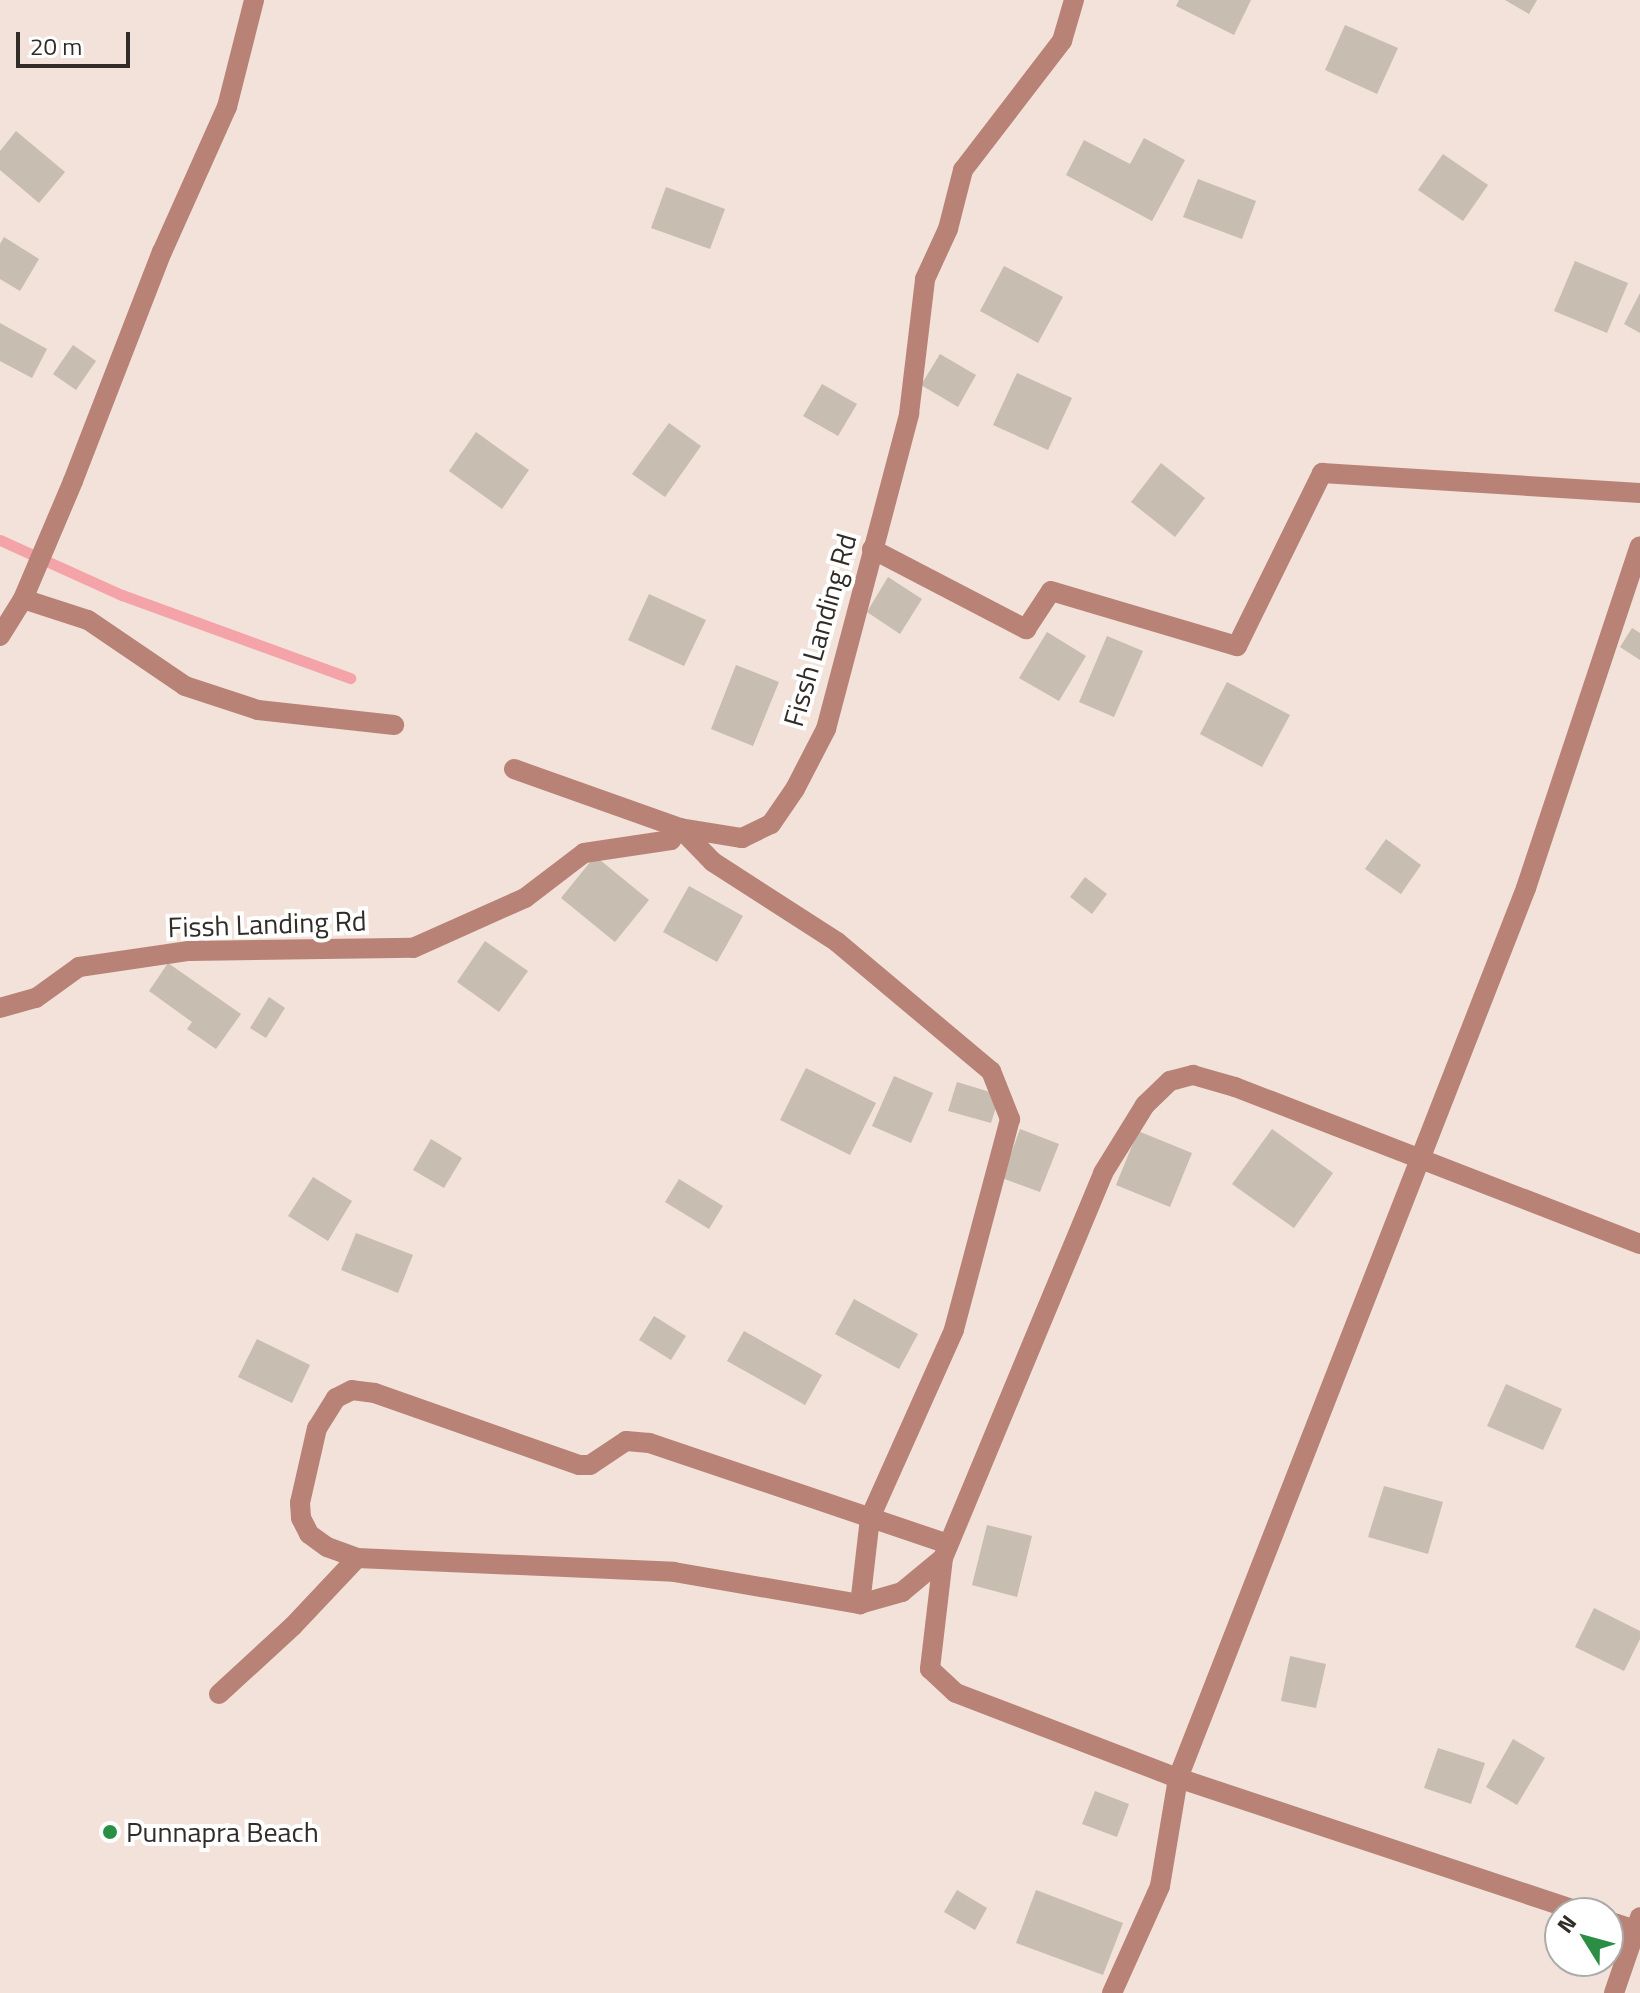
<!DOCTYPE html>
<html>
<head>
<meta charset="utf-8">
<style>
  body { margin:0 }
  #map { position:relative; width:1640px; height:1993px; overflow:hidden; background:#f2e2d9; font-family:"Titillium Web",sans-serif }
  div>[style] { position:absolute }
  .stream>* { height:11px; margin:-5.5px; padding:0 5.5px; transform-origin:5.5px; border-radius:5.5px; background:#f4a4a9 }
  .building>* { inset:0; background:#c7bdb0 }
  .minor>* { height:20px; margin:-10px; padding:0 10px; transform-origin:10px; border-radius:10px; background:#b88376 }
  .dots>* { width:22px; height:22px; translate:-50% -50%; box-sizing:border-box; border:4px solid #fff; border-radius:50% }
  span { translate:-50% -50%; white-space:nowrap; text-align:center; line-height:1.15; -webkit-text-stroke:8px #fff; paint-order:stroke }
  .street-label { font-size:28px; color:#322c28 }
  .poi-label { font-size:28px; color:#322c28 }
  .left { translate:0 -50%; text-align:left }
  .north { position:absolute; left:1544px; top:1897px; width:80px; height:80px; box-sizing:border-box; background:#fff; border:2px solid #adaba9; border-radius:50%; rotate:307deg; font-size:22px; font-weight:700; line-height:32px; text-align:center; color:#322c28 }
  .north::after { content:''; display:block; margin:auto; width:28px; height:36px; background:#2a8f44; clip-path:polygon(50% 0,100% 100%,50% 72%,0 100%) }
  .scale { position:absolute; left:16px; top:32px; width:114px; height:36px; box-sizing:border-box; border:4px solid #322c28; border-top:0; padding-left:10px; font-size:24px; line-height:28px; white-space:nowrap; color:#322c28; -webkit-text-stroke:6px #fff; paint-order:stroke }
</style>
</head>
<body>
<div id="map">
  <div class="stream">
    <div style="left:0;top:540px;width:134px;rotate:24.3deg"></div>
    <div style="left:122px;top:595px;width:243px;rotate:20deg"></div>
  </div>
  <div class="building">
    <div style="clip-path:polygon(1179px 0,1251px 0,1234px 35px,1176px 6px)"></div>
    <div style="clip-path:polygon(1505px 0,1537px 0,1529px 14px)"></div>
    <div style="clip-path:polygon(1345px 25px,1398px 48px,1377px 94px,1325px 70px)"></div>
    <div style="clip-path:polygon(16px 131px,65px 172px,39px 203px,0 170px,0 151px)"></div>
    <div style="clip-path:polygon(1144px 138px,1185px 160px,1152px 221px,1066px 175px,1084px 140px,1130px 164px)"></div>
    <div style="clip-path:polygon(1443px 154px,1488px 185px,1463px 221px,1418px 190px)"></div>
    <div style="clip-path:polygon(1198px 179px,1256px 201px,1242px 239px,1183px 217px)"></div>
    <div style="clip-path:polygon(666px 187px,725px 209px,710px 249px,651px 228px)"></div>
    <div style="clip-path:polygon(4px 237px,39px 259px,20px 291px,0 279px,0 244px)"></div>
    <div style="clip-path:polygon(1575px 261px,1628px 283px,1607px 333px,1554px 311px)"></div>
    <div style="clip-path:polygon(1004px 266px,1063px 297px,1038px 343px,980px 311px)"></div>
    <div style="clip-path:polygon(1640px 293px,1640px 333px,1624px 324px)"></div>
    <div style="clip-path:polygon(0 323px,47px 349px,32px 378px,0 361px)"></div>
    <div style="clip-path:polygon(73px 345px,96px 361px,76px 390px,53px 374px)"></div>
    <div style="clip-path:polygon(940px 354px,976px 375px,958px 407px,921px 385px)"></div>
    <div style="clip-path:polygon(1017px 373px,1072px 398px,1048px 450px,993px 425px)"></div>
    <div style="clip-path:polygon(822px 384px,857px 404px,838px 436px,803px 416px)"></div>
    <div style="clip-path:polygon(669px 423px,701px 446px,665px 497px,632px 474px)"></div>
    <div style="clip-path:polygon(476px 432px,529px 470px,502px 509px,449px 471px)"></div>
    <div style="clip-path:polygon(1161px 463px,1205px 498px,1175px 537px,1131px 502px)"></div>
    <div style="clip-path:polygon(888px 577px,922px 599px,900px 634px,867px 612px)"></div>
    <div style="clip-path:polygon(649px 594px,706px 620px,684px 666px,628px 640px)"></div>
    <div style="clip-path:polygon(1632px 628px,1640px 633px,1640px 660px,1620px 647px)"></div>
    <div style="clip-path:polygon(1047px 632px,1086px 656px,1059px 701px,1019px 678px)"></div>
    <div style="clip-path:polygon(1107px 636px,1143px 651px,1114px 717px,1079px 702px)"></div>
    <div style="clip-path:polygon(736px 665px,779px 682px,753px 746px,711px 729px)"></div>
    <div style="clip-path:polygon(1227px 682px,1290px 715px,1262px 767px,1200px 734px)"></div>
    <div style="clip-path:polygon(1386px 839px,1421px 865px,1401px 894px,1365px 869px)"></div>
    <div style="clip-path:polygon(595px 856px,649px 900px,615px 942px,561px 898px)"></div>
    <div style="clip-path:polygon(1085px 877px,1107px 894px,1092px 914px,1070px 897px)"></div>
    <div style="clip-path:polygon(689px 886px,743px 916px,717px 962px,663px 932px)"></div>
    <div style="clip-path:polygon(485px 941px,528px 971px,499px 1012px,457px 982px)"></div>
    <div style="clip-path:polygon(168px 963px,241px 1014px,216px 1049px,187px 1029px,192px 1022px,149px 991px)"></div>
    <div style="clip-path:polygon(269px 997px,285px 1008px,266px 1038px,250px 1028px)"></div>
    <div style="clip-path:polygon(806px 1068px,876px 1103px,850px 1155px,780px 1120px)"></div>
    <div style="clip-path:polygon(894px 1076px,933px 1093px,911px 1143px,872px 1126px)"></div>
    <div style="clip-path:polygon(957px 1082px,1000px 1095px,991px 1123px,948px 1111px)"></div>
    <div style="clip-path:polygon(1020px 1129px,1059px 1144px,1040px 1192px,1002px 1178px)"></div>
    <div style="clip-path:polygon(1272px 1129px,1333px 1173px,1294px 1228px,1232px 1184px)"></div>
    <div style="clip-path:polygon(1138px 1131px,1192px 1153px,1170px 1207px,1116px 1185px)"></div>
    <div style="clip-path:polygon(431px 1139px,462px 1158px,444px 1188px,413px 1170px)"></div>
    <div style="clip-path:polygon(313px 1177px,352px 1201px,328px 1241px,288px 1216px)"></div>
    <div style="clip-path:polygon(679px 1179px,723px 1206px,709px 1229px,665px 1202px)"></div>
    <div style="clip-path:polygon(356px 1233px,413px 1255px,398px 1293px,341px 1270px)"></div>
    <div style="clip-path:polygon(854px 1299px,918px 1334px,899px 1369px,835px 1334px)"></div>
    <div style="clip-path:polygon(654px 1316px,686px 1336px,671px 1360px,639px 1340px)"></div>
    <div style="clip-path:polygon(744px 1331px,822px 1375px,805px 1405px,727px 1361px)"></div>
    <div style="clip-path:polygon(257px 1339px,310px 1365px,292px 1403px,238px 1377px)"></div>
    <div style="clip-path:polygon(1506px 1384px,1562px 1409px,1543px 1450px,1487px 1426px)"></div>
    <div style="clip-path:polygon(1384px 1486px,1443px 1502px,1428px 1554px,1368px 1537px)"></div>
    <div style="clip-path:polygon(987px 1525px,1032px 1536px,1017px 1597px,972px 1585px)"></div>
    <div style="clip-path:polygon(1594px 1608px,1640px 1631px,1640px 1639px,1624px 1671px,1575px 1647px)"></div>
    <div style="clip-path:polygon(1290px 1656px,1326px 1664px,1316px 1708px,1281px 1701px)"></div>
    <div style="clip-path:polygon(1513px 1739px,1545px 1758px,1517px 1805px,1486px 1787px)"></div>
    <div style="clip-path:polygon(1438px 1748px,1485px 1763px,1471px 1804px,1424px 1788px)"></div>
    <div style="clip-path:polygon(1095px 1791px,1129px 1804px,1117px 1837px,1082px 1824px)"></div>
    <div style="clip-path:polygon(957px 1890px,987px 1908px,975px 1930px,944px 1912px)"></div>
    <div style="clip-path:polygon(1036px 1890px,1123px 1923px,1103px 1975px,1016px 1943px)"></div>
  </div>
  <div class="minor">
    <div style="left:872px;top:549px;width:174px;rotate:27.5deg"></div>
    <div style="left:1026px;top:629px;width:45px;rotate:-56.7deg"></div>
    <div style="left:1051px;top:591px;width:194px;rotate:16.5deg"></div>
    <div style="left:1237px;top:646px;width:193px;rotate:-63.8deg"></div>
    <div style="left:1322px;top:473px;width:319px;rotate:3.6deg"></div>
    <div style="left:23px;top:599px;width:68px;rotate:17.9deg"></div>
    <div style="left:88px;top:620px;width:117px;rotate:34.2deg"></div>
    <div style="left:185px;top:686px;width:77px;rotate:18.2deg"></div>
    <div style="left:258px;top:710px;width:137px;rotate:6.3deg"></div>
    <div style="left:0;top:636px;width:44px;rotate:-58.1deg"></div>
    <div style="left:23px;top:599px;width:128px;rotate:-67deg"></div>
    <div style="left:73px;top:481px;width:246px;rotate:-68.8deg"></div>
    <div style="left:162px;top:252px;width:159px;rotate:-65.9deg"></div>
    <div style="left:227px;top:107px;width:110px;rotate:-75.8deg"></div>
    <div style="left:514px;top:769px;width:176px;rotate:19.6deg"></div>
    <div style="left:680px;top:828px;width:47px;rotate:45.9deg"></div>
    <div style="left:713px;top:862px;width:148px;rotate:32.8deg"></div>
    <div style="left:837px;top:942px;width:201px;rotate:40deg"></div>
    <div style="left:991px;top:1071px;width:52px;rotate:68.4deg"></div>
    <div style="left:1010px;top:1119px;width:218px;rotate:104.9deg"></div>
    <div style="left:954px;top:1330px;width:206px;rotate:114.1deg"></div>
    <div style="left:870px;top:1518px;width:87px;rotate:96.6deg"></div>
    <div style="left:0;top:1008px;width:37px;rotate:-16deg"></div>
    <div style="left:36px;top:998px;width:53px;rotate:-35.8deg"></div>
    <div style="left:79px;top:967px;width:111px;rotate:-8.3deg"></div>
    <div style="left:189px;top:951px;width:224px;rotate:-0.8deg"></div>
    <div style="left:413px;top:948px;width:123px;rotate:-24.1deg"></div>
    <div style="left:525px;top:898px;width:74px;rotate:-37.3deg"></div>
    <div style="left:584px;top:853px;width:88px;rotate:-8.5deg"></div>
    <div style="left:671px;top:840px;width:15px;rotate:-53deg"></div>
    <div style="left:680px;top:828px;width:63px;rotate:9.2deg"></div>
    <div style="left:742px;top:838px;width:32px;rotate:-26deg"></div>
    <div style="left:771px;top:824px;width:42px;rotate:-55.6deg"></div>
    <div style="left:795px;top:789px;width:68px;rotate:-62.7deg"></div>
    <div style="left:826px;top:729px;width:326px;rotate:-75.2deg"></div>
    <div style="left:909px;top:414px;width:136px;rotate:-83.2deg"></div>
    <div style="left:925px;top:279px;width:55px;rotate:-65.3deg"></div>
    <div style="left:948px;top:229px;width:61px;rotate:-75.7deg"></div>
    <div style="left:963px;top:170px;width:163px;rotate:-52.5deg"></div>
    <div style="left:1062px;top:41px;width:43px;rotate:-73.7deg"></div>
    <div style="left:948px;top:1544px;width:316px;rotate:-161.3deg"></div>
    <div style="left:649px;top:1443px;width:23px;rotate:-175deg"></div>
    <div style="left:626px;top:1441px;width:43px;rotate:146.3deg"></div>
    <div style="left:590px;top:1465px;width:11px;rotate:180deg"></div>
    <div style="left:579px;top:1465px;width:216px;rotate:-160.6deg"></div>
    <div style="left:375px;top:1393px;width:23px;rotate:-173deg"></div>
    <div style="left:352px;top:1390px;width:18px;rotate:153deg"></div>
    <div style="left:336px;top:1398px;width:36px;rotate:122deg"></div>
    <div style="left:317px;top:1428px;width:77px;rotate:102.8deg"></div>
    <div style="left:300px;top:1503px;width:15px;rotate:86deg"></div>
    <div style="left:301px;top:1518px;width:18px;rotate:63deg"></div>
    <div style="left:309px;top:1534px;width:22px;rotate:36deg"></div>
    <div style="left:327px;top:1547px;width:32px;rotate:20deg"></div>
    <div style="left:357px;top:1558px;width:317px;rotate:2.5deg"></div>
    <div style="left:674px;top:1572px;width:189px;rotate:9.8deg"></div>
    <div style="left:860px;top:1604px;width:44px;rotate:-15.9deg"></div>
    <div style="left:902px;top:1592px;width:53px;rotate:-39.7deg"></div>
    <div style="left:943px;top:1558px;width:417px;rotate:-67.4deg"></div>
    <div style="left:1103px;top:1173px;width:80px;rotate:-58.3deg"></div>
    <div style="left:1145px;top:1105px;width:35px;rotate:-44deg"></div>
    <div style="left:1170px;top:1081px;width:24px;rotate:-15deg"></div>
    <div style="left:1193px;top:1075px;width:44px;rotate:15.9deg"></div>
    <div style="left:1235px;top:1087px;width:434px;rotate:21.2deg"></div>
    <div style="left:943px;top:1558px;width:112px;rotate:96.7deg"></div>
    <div style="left:930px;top:1669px;width:35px;rotate:43deg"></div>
    <div style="left:956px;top:1693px;width:238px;rotate:21deg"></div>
    <div style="left:1178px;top:1778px;width:427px;rotate:18.4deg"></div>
    <div style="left:219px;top:1694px;width:100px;rotate:-42.6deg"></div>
    <div style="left:293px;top:1626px;width:93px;rotate:-46.7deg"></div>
    <div style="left:1608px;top:1921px;width:29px;rotate:18deg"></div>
    <div style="left:1112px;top:1993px;width:117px;rotate:-65.8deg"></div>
    <div style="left:1160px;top:1886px;width:109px;rotate:-80.5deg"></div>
    <div style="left:1178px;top:1778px;width:956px;rotate:-68.64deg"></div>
    <div style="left:1526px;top:888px;width:360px;rotate:-71.6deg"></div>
    <div style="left:1614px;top:1993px;width:80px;rotate:-71.1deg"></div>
  </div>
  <div class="dots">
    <div style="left:110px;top:1832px;background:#2a8f44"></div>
  </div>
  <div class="street-label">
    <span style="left:820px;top:630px;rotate:-74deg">Fissh Landing Rd</span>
    <span style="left:267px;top:924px;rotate:-2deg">Fissh Landing Rd</span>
  </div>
  <div class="poi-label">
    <span class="left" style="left:126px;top:1832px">Punnapra Beach</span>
  </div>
  <div class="north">N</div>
  <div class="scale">20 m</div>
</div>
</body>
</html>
